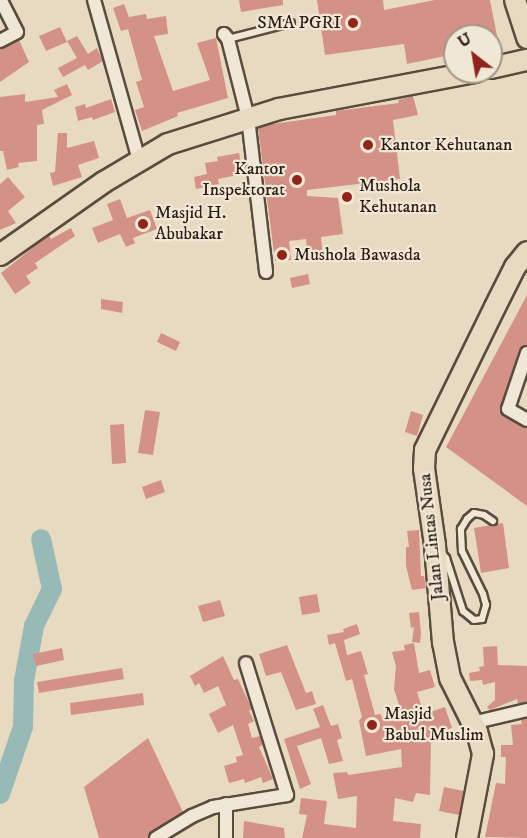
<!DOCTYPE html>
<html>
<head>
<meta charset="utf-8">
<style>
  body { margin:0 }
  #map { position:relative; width:527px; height:838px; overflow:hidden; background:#e8dac1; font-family:"IM FELL DW Pica",serif }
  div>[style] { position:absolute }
  .river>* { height:20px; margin:-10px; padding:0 10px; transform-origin:10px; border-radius:10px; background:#98bab7 }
  .building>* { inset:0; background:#d49286 }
  .roads { filter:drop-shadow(2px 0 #5a4c3d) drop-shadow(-2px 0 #5a4c3d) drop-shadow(0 2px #5a4c3d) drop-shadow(0 -2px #5a4c3d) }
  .service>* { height:6px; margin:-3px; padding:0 3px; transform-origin:3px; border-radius:3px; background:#f0e7d7 }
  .minor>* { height:12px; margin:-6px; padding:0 6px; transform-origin:6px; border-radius:6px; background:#f0e7d7 }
  .trunk>* { height:20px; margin:-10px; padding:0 10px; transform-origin:10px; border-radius:10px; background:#e8dac1 }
  .dots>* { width:16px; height:16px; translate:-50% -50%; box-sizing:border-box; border:3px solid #f0e7d7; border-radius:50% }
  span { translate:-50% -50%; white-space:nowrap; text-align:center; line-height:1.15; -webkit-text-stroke:4.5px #f0e7d7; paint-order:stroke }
  .poi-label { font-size:18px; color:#2a1c11 }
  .right { translate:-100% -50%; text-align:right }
  .left { translate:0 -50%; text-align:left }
  .street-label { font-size:18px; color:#2a1c11 }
  .north { position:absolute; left:443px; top:24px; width:60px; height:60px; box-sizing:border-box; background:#f0e7d7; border:2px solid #a19688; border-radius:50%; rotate:329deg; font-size:16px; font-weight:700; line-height:24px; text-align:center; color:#2a1c11 }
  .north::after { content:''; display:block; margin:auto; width:21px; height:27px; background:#8f2418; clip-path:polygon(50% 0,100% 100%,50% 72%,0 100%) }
</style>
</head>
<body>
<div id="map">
  <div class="river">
    <div style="left:0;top:794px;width:71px;rotate:-71.1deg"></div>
    <div style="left:23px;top:727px;width:46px;rotate:-88.8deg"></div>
    <div style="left:24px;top:681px;width:56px;rotate:-79.7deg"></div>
    <div style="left:34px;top:626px;width:41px;rotate:-64.1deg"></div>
    <div style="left:52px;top:589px;width:51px;rotate:-102.4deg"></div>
  </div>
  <div class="building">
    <div style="clip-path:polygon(239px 0,283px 0,283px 5px,241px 12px)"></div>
    <div style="clip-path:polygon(317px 0,383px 0,384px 10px,435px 0,490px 0,497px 36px,455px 36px,455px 54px,407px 64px,404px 44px,325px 55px)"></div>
    <div style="clip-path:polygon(124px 4px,129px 17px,146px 14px,147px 19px,166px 16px,168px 34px,154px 36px,173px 91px,210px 80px,197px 43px,216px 38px,228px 98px,177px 113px,178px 116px,142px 131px,135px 110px,144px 107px,136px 82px,142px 80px,128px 29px,121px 31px,113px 8px)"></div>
    <div style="clip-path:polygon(60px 27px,67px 42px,46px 51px,39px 36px)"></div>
    <div style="clip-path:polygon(77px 36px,88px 54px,97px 48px,103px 61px,88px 70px,85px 65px,63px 77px,58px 68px,77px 58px,67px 41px)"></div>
    <div style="clip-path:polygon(19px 40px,29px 62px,0 82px,0 49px)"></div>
    <div style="clip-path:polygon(67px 84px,72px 95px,42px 110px,44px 124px,37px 125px,37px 161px,18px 163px,19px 167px,7px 170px,3px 151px,0 151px,0 97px,25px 94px,25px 102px,58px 97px,54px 90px)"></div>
    <div style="clip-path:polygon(413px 96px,418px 115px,393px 120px,400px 179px,307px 190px,307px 196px,338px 198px,343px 234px,321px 237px,323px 258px,308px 259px,306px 239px,289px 241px,291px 260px,275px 261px,258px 128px,273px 124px,336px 115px,336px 111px,399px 103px,398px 100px)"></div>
    <div style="clip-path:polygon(111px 99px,115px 112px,93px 120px,92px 117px,78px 121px,75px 107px,85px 104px,86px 108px)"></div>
    <div style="clip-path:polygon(58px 133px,67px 133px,67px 148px,94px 141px,99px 158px,78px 165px,82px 177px,53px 186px,50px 173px,55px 172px)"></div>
    <div style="clip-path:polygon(239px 153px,243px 174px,218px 179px,219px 184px,196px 189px,194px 177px,207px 174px,205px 163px,218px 161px,217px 157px)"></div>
    <div style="clip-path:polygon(8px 177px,25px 197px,8px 211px,16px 223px,0 230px,0 184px)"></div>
    <div style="clip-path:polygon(120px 199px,127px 218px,150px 210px,157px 229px,133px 238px,135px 243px,126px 247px,120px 234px,98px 243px,92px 228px,113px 220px,107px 204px)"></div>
    <div style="clip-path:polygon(71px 228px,75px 236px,35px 263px,38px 268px,26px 276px,31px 283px,15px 294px,1px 273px,49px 235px,51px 239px)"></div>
    <div style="clip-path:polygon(308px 274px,310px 284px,292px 288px,290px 278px)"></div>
    <div style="clip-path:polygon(527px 295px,527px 345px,519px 350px,500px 410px,504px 416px,527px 428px,527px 506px,446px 447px)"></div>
    <div style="clip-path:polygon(101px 299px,123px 302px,122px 313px,101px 309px)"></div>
    <div style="clip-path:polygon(161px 333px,180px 342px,176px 351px,157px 342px)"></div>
    <div style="clip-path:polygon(145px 410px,160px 412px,153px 455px,138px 453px)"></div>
    <div style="clip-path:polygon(411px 411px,423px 415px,417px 436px,405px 432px)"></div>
    <div style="clip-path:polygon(124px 424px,126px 463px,112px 464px,110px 425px)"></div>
    <div style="clip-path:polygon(161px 480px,165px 492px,146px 499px,142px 487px)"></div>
    <div style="clip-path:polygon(503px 523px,509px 568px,481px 573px,474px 528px)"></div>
    <div style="clip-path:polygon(419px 530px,421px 576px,424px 576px,426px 588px,412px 590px,406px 566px,406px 547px,409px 547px,407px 531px)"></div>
    <div style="clip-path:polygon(317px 594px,320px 612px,302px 615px,299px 597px)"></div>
    <div style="clip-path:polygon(220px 600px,225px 616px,203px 622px,198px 606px)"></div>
    <div style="clip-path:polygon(419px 612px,421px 633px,420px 643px,412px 642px,414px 627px,411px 628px,409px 613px)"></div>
    <div style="clip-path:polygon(357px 624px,360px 634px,344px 640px,347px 655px,361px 651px,368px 674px,364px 675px,375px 715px,381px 714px,381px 717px,401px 711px,394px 689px,396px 666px,392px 652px,405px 650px,404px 645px,414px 643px,419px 673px,430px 670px,435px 687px,417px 692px,424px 714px,445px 707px,452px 728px,431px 735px,430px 795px,416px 793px,413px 802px,395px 798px,393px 821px,421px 824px,420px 838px,302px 838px,307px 815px,299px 814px,301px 798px,327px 801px,324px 824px,356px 828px,357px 796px,338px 799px,333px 773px,347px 772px,348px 775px,402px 767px,401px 749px,366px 756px,359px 721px,362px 717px,352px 679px,346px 681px,335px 643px,329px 645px,327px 635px,344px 632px,343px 629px)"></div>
    <div style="clip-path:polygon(287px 645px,306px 693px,312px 691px,316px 704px,296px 710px,281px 672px,266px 676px,259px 654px)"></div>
    <div style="clip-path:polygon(497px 646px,498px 665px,527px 666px,527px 702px,518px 704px,517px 699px,490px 710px,487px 707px,495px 700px,495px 682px,483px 685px,482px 680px,470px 681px,469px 673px,480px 671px,479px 667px,484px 666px,483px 647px)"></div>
    <div style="clip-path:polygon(62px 648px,64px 660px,36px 666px,33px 654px)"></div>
    <div style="clip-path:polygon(223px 656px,234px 680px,238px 679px,252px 709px,249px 711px,254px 721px,248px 724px,252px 738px,260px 736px,263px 745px,259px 747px,273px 779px,263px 783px,261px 777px,245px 783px,244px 779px,229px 783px,224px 766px,237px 762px,236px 757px,243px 755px,233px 725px,218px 733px,209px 714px,226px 705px,218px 686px,204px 693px,199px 683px,195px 686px,190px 676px)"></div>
    <div style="clip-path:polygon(122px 668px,124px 679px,39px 693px,37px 682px)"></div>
    <div style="clip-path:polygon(143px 693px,144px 705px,71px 715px,70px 703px)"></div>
    <div style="clip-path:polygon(323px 705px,331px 726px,338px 724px,342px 738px,337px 740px,343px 761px,329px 764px,321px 738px,297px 746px,311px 784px,300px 789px,284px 739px,320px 727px,313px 709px)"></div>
    <div style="clip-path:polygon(527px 718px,527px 838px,485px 837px,496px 783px,505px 784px,506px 757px,501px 757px,501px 745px,513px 745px,511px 725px,522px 724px,521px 720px)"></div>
    <div style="clip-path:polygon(148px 738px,183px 812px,152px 831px,148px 838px,99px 838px,84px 787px)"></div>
    <div style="clip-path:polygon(444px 787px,464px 791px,459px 815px,439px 811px)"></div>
    <div style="clip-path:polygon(244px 821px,284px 828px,285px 838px,243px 838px)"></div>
  </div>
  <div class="roads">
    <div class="service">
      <div style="left:228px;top:39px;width:65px;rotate:-14.3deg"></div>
      <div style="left:441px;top:552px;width:8px;rotate:50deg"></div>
      <div style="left:446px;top:558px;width:56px;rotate:72.2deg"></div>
      <div style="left:463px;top:611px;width:14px;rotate:39deg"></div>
      <div style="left:474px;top:620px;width:8px;rotate:-7deg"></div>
      <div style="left:482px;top:619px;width:15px;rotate:-74deg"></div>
      <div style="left:486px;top:605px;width:11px;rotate:-105deg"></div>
      <div style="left:483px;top:594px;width:48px;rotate:-116deg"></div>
      <div style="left:462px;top:551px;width:22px;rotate:-93deg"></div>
      <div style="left:461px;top:529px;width:12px;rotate:-59deg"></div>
      <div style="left:467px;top:519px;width:9px;rotate:-41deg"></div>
      <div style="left:474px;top:513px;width:10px;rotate:11deg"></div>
      <div style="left:484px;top:515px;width:11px;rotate:34deg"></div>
    </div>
    <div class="minor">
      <div style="left:94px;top:0;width:166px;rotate:74.3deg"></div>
      <div style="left:224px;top:34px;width:6px;rotate:51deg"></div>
      <div style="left:228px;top:39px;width:81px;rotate:75.8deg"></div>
      <div style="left:248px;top:118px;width:155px;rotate:83.3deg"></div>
      <div style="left:0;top:41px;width:19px;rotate:-28deg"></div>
      <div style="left:17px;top:32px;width:36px;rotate:-117deg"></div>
      <div style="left:527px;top:353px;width:59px;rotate:108.7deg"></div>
      <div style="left:508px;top:409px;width:22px;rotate:30deg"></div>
      <div style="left:472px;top:723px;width:57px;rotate:-13.3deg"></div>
      <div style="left:226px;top:804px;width:34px;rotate:90deg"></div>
      <div style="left:156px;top:838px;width:42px;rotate:-31.4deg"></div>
      <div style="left:192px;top:816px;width:23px;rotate:-23deg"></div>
      <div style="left:213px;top:807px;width:75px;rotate:-9.2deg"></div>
      <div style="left:287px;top:795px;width:138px;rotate:-107.3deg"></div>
    </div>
    <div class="trunk">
      <div style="left:515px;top:0;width:40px;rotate:72deg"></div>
      <div style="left:491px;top:68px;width:37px;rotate:-13deg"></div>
      <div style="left:0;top:255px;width:127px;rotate:-35.1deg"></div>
      <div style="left:104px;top:182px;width:74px;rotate:-30.7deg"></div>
      <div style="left:168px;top:144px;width:116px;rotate:-17.5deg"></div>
      <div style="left:279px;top:109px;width:199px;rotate:-10.7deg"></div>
      <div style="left:467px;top:838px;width:86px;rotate:-79.2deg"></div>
      <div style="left:483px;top:754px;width:23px;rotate:-105deg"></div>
      <div style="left:477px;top:732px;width:60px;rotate:-116.6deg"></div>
      <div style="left:450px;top:678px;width:36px;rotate:-101deg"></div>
      <div style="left:443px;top:643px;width:98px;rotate:-94.7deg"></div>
      <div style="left:435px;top:545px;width:77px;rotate:-98.2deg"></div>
      <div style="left:424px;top:469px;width:19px;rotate:-87deg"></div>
      <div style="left:425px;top:450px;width:159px;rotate:-63.9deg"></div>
      <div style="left:495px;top:307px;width:45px;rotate:-63.4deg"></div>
      <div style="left:515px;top:267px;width:19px;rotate:-51deg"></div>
    </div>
  </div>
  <div class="dots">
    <div style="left:353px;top:23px;background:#8f2418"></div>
    <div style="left:368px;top:145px;background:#8f2418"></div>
    <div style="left:297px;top:180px;background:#8f2418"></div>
    <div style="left:347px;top:197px;background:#8f2418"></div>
    <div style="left:143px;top:224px;background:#8f2418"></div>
    <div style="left:282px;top:255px;background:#8f2418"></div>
    <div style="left:372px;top:725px;background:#8f2418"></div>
  </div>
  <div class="poi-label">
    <span class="right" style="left:341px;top:23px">SMA PGRI</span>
    <span class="left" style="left:380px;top:145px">Kantor Kehutanan</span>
    <span class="right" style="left:285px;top:180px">Kantor<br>Inspektorat</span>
    <span class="left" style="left:359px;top:197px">Mushola<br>Kehutanan</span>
    <span class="left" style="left:155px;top:224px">Masjid H.<br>Abubakar</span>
    <span class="left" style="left:294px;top:255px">Mushola Bawasda</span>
    <span class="left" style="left:384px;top:725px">Masjid<br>Babul Muslim</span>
  </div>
  <div class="street-label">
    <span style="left:432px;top:537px;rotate:-96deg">Jalan Lintas Nusa</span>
  </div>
  <div class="north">U</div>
</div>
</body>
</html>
